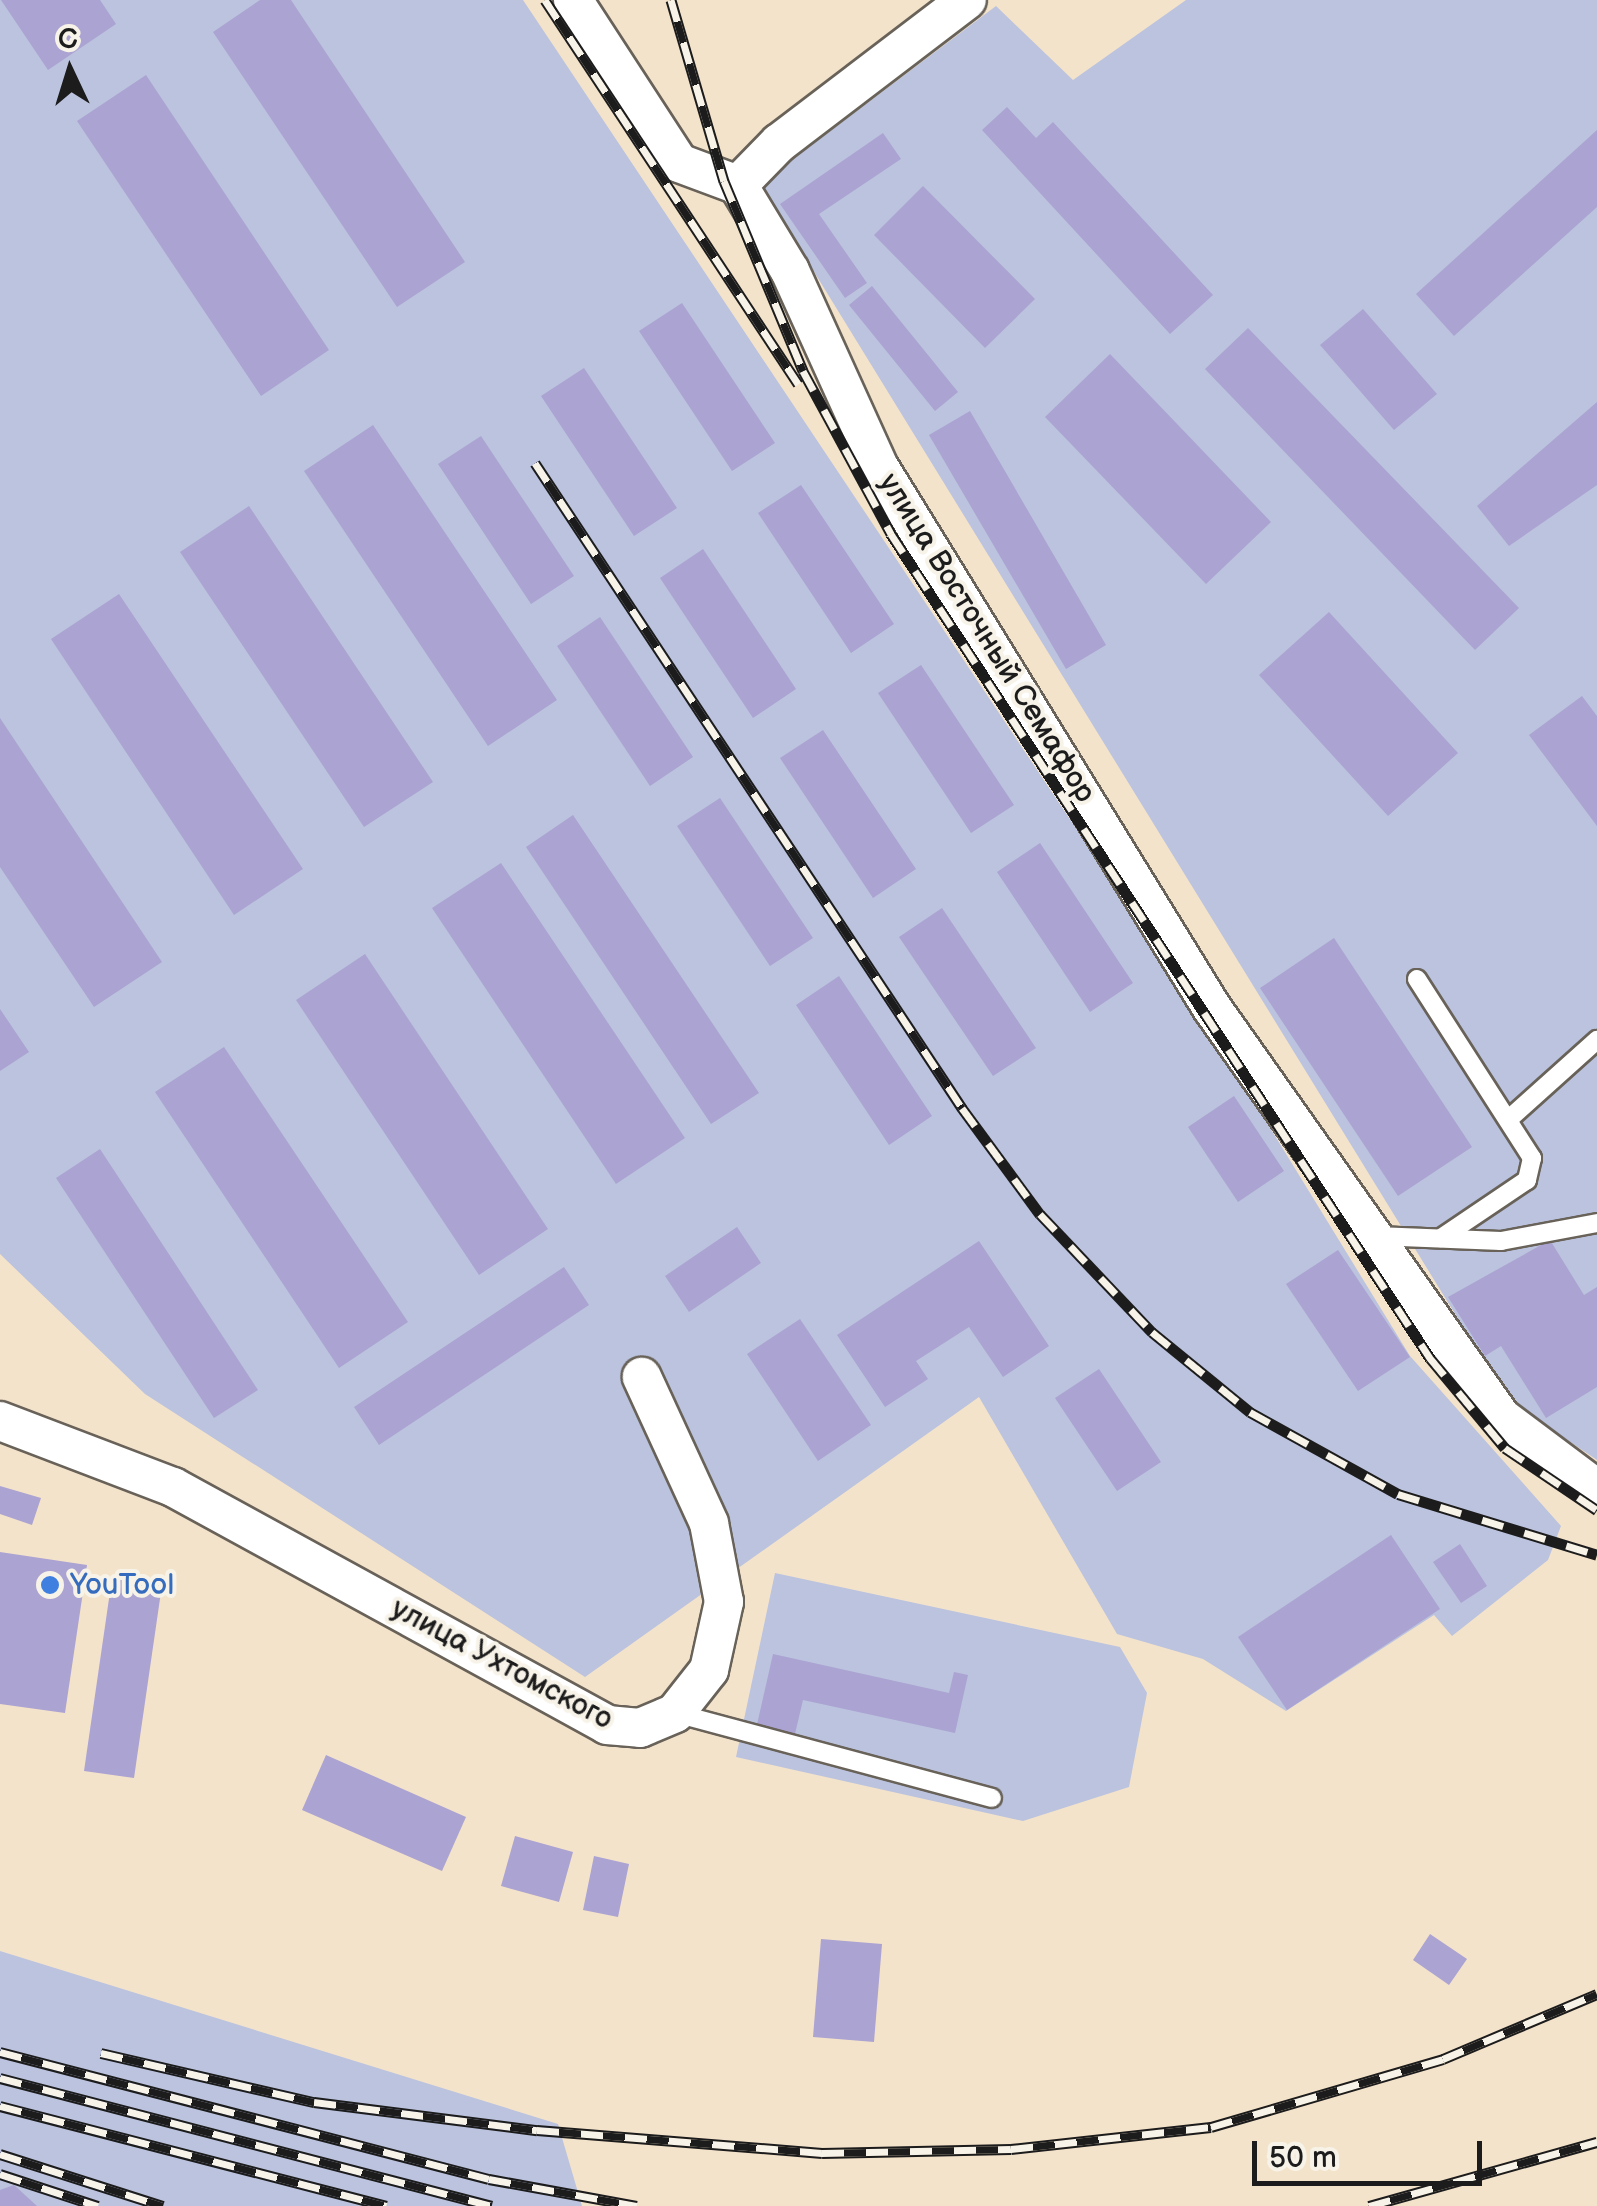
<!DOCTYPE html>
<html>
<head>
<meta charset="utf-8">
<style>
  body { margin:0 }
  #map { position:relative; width:1597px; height:2206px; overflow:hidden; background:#f4e3cb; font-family:"Balsamiq Sans",sans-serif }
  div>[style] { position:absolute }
  .industrial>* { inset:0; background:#bbc3de }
  .building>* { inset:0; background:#aba3d2 }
  .roads { filter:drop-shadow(2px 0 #686259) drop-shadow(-2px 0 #686259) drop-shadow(0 2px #686259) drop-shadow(0 -2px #686259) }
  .lane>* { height:18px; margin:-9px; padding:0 9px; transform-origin:9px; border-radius:9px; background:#fff }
  .street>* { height:38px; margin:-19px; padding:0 19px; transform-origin:19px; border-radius:19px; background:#fff }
  .rail>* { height:11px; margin-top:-5.5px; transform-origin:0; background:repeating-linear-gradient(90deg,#f7f3e8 0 22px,#1c1c1c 0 44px); box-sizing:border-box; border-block:2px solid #1c1c1c }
  .dots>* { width:28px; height:28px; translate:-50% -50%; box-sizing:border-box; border:5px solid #f7f3e8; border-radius:50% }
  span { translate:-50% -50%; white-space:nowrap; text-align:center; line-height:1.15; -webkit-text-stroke:8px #f7f3e8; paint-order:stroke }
  .street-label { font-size:30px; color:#1c1c1c }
  .shop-label { font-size:30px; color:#366cbe }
  .left { translate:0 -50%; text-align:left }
  .north { position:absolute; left:20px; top:20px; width:100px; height:100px; -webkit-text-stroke:8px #f7f3e8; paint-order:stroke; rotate:356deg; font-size:28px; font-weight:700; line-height:40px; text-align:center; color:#1c1c1c }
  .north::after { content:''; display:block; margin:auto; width:35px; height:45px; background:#1c1c1c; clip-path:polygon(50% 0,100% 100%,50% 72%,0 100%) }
  .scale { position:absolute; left:1252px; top:2141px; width:230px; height:45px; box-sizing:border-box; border:5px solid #1c1c1c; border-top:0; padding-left:12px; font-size:30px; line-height:35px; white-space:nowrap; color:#1c1c1c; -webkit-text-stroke:8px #f7f3e8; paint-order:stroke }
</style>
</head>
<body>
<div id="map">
  <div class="industrial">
    <div style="clip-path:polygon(0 0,523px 0,1202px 1017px,1410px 1356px,1561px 1526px,1548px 1560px,1452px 1636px,1434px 1615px,1286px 1711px,1203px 1659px,1117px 1634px,979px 1397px,585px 1677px,145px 1394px,0 1254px)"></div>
    <div style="clip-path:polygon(1186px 0,1597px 0,1597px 1460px,1508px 1400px,760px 184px,996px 6px,1073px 80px)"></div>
    <div style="clip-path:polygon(775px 1573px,1120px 1647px,1147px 1693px,1129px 1787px,1023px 1821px,736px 1757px)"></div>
    <div style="clip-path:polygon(0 1951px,558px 2124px,582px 2206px,0 2206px)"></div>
  </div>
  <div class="building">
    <div style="clip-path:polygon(1px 0,100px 0,116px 24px,48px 70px)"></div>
    <div style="clip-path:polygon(260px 0,291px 0,465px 262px,397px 307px,213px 32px)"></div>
    <div style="clip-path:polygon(146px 75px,329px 350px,261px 396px,77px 121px)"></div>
    <div style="clip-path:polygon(1007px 107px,1036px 138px,1053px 122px,1213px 295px,1170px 334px,982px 130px)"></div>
    <div style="clip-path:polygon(1597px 130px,1597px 207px,1454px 336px,1416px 294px)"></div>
    <div style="clip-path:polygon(883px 133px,901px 159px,819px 214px,867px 283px,845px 298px,780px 204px)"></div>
    <div style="clip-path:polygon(923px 186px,1035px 299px,985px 348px,874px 235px)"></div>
    <div style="clip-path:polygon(872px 286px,958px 392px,935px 411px,849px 305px)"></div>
    <div style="clip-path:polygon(682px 303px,775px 443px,732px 471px,639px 331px)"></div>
    <div style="clip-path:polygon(1363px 309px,1437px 394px,1394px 430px,1320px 345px)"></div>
    <div style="clip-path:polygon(1248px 328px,1519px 608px,1475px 650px,1205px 369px)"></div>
    <div style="clip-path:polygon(1110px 354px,1271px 522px,1206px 584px,1045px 417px)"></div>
    <div style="clip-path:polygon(584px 368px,677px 508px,634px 536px,541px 396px)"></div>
    <div style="clip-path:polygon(1597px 402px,1597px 485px,1509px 546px,1477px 506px)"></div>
    <div style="clip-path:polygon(970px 411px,1106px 645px,1066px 669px,929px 435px)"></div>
    <div style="clip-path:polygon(373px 425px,557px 700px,488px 746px,304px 471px)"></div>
    <div style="clip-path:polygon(481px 436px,574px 576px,531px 604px,438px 464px)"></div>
    <div style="clip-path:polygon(801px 485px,894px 624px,851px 653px,758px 513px)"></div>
    <div style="clip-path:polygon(249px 506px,433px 782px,364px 827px,180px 552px)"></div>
    <div style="clip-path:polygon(703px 549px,796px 689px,753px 718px,660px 578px)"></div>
    <div style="clip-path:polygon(119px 594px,303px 869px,234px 915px,51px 639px)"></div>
    <div style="clip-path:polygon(1329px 612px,1458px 753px,1388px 816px,1259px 675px)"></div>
    <div style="clip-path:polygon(600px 617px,693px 757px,650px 786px,557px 646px)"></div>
    <div style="clip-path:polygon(921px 665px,1014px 805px,971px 833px,878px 693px)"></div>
    <div style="clip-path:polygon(1582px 696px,1597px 716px,1597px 826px,1529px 735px)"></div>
    <div style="clip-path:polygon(0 718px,162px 962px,94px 1007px,0 867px)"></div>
    <div style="clip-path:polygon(823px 730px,916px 869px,873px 898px,780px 758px)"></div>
    <div style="clip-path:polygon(720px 798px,813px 938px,770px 966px,677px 826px)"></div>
    <div style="clip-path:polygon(573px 815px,759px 1093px,711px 1124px,526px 847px)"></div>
    <div style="clip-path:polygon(1040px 843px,1133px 983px,1090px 1012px,997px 872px)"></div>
    <div style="clip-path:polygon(501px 863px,685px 1138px,616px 1184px,432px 908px)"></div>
    <div style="clip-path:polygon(942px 908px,1036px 1048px,993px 1076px,899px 937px)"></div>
    <div style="clip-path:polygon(1334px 938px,1472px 1147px,1398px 1196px,1260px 988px)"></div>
    <div style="clip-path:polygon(365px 954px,548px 1229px,479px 1275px,296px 1000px)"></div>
    <div style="clip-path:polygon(839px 976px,932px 1116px,889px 1145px,796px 1005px)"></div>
    <div style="clip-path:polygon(0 1009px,29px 1052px,0 1071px)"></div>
    <div style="clip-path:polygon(224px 1047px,408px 1322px,339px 1368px,155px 1092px)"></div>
    <div style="clip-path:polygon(1234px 1096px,1284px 1171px,1238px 1202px,1188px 1127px)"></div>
    <div style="clip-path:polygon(100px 1149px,258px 1390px,214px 1418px,56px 1178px)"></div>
    <div style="clip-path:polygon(737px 1227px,761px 1263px,689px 1312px,665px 1276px)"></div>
    <div style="clip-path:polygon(1550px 1240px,1584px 1295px,1597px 1287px,1597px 1387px,1546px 1418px,1501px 1346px,1485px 1356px,1448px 1297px)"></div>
    <div style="clip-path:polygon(979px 1241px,1049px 1346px,1003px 1377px,969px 1327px,916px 1361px,928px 1379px,885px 1407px,837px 1335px)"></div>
    <div style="clip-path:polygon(1338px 1250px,1410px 1357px,1358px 1391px,1286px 1284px)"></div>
    <div style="clip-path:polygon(564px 1267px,589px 1305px,379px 1445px,354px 1407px)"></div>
    <div style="clip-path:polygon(800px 1319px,871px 1425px,818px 1461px,747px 1354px)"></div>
    <div style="clip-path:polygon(1099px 1369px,1161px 1462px,1117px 1491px,1055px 1398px)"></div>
    <div style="clip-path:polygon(0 1486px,41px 1498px,32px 1525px,0 1514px)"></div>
    <div style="clip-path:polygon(1391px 1535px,1440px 1609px,1287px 1710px,1238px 1637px)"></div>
    <div style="clip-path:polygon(1460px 1544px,1487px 1586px,1461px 1603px,1433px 1562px)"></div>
    <div style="clip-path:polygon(0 1552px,87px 1565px,65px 1713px,0 1704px)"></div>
    <div style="clip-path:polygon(112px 1578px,162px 1585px,134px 1778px,84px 1771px)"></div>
    <div style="clip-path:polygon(773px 1654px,949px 1693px,954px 1672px,968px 1675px,955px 1733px,803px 1700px,794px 1738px,756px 1729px)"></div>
    <div style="clip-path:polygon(326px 1755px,466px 1817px,442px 1871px,302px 1810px)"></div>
    <div style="clip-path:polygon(515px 1836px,573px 1852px,559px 1902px,501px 1886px)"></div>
    <div style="clip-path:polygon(594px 1856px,629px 1864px,618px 1917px,583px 1910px)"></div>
    <div style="clip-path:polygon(1430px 1934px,1467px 1959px,1449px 1985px,1413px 1960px)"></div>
    <div style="clip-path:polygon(821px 1939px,882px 1944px,874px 2042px,813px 2037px)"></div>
    <div style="clip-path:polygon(14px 2185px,37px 2206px,0 2206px,0 2190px)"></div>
  </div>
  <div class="roads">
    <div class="lane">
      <div style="left:1417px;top:979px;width:213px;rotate:57.3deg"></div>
      <div style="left:1532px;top:1158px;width:23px;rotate:103deg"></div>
      <div style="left:1527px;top:1180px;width:104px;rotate:146deg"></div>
      <div style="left:1510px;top:1118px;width:117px;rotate:-41.9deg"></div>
      <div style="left:1376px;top:1236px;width:125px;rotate:2.3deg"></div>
      <div style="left:1501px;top:1241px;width:98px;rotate:-10.6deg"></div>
      <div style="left:675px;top:1713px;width:328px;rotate:15deg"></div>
    </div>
    <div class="street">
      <div style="left:573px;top:0;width:194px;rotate:57deg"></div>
      <div style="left:679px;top:163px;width:63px;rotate:20.4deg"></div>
      <div style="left:738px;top:185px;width:100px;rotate:58.8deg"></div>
      <div style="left:790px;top:271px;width:215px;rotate:65.6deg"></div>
      <div style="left:879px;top:467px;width:635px;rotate:58.39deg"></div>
      <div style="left:1212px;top:1008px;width:501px;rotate:54.75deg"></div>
      <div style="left:1501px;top:1417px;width:120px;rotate:36.9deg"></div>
      <div style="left:738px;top:185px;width:59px;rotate:-45.7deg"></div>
      <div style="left:779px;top:143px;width:236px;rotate:-37.3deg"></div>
      <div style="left:0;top:1421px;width:185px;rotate:20.9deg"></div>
      <div style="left:173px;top:1487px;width:495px;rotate:28.7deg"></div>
      <div style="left:607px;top:1725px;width:33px;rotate:5deg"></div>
      <div style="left:640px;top:1728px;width:38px;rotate:-23deg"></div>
      <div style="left:675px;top:1713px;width:55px;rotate:-51.7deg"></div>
      <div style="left:709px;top:1670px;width:70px;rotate:-77.6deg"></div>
      <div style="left:724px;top:1602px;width:80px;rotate:-100.8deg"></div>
      <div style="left:709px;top:1523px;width:161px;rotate:-114.7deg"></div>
    </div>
  </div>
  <div class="rail">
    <div style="left:545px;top:0;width:460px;rotate:56.6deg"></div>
    <div style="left:671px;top:0;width:189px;rotate:73.7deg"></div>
    <div style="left:724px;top:181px;width:206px;rotate:67.4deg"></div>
    <div style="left:803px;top:371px;width:185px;rotate:61.6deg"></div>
    <div style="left:891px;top:534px;width:985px;rotate:56.81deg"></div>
    <div style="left:1430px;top:1358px;width:117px;rotate:50.2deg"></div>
    <div style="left:1505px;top:1448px;width:111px;rotate:34deg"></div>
    <div style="left:535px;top:463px;width:774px;rotate:56.49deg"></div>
    <div style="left:962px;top:1108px;width:132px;rotate:53.7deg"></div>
    <div style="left:1040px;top:1214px;width:163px;rotate:46.5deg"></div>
    <div style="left:1152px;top:1332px;width:127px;rotate:39.2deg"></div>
    <div style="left:1250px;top:1412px;width:169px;rotate:29deg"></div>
    <div style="left:1398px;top:1494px;width:208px;rotate:17deg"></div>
    <div style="left:0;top:2052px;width:505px;rotate:14.56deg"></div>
    <div style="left:489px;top:2179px;width:150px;rotate:10.3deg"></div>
    <div style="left:101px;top:2053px;width:219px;rotate:13deg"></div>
    <div style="left:314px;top:2102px;width:225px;rotate:7.2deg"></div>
    <div style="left:537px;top:2130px;width:286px;rotate:4.6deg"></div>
    <div style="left:822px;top:2153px;width:189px;rotate:-1.2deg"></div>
    <div style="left:1011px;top:2149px;width:201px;rotate:-6.3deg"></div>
    <div style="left:1211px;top:2127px;width:242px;rotate:-16.3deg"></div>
    <div style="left:1443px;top:2059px;width:167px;rotate:-22.9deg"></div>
    <div style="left:0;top:2078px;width:508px;rotate:14.58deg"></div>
    <div style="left:0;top:2106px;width:399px;rotate:14.5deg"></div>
    <div style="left:0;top:2154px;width:171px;rotate:17.7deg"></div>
    <div style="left:0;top:2174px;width:103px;rotate:18.1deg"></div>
    <div style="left:1369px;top:2206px;width:237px;rotate:-15.7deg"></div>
  </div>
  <div class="dots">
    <div style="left:50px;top:1585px;background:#3f7fe0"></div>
  </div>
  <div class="street-label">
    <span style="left:987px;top:638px;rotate:58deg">улица Восточный Семафор</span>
    <span style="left:502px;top:1664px;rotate:28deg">улица Ухтомского</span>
  </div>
  <div class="shop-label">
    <span class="left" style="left:70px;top:1585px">YouTool</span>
  </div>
  <div class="north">С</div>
  <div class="scale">50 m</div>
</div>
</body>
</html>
